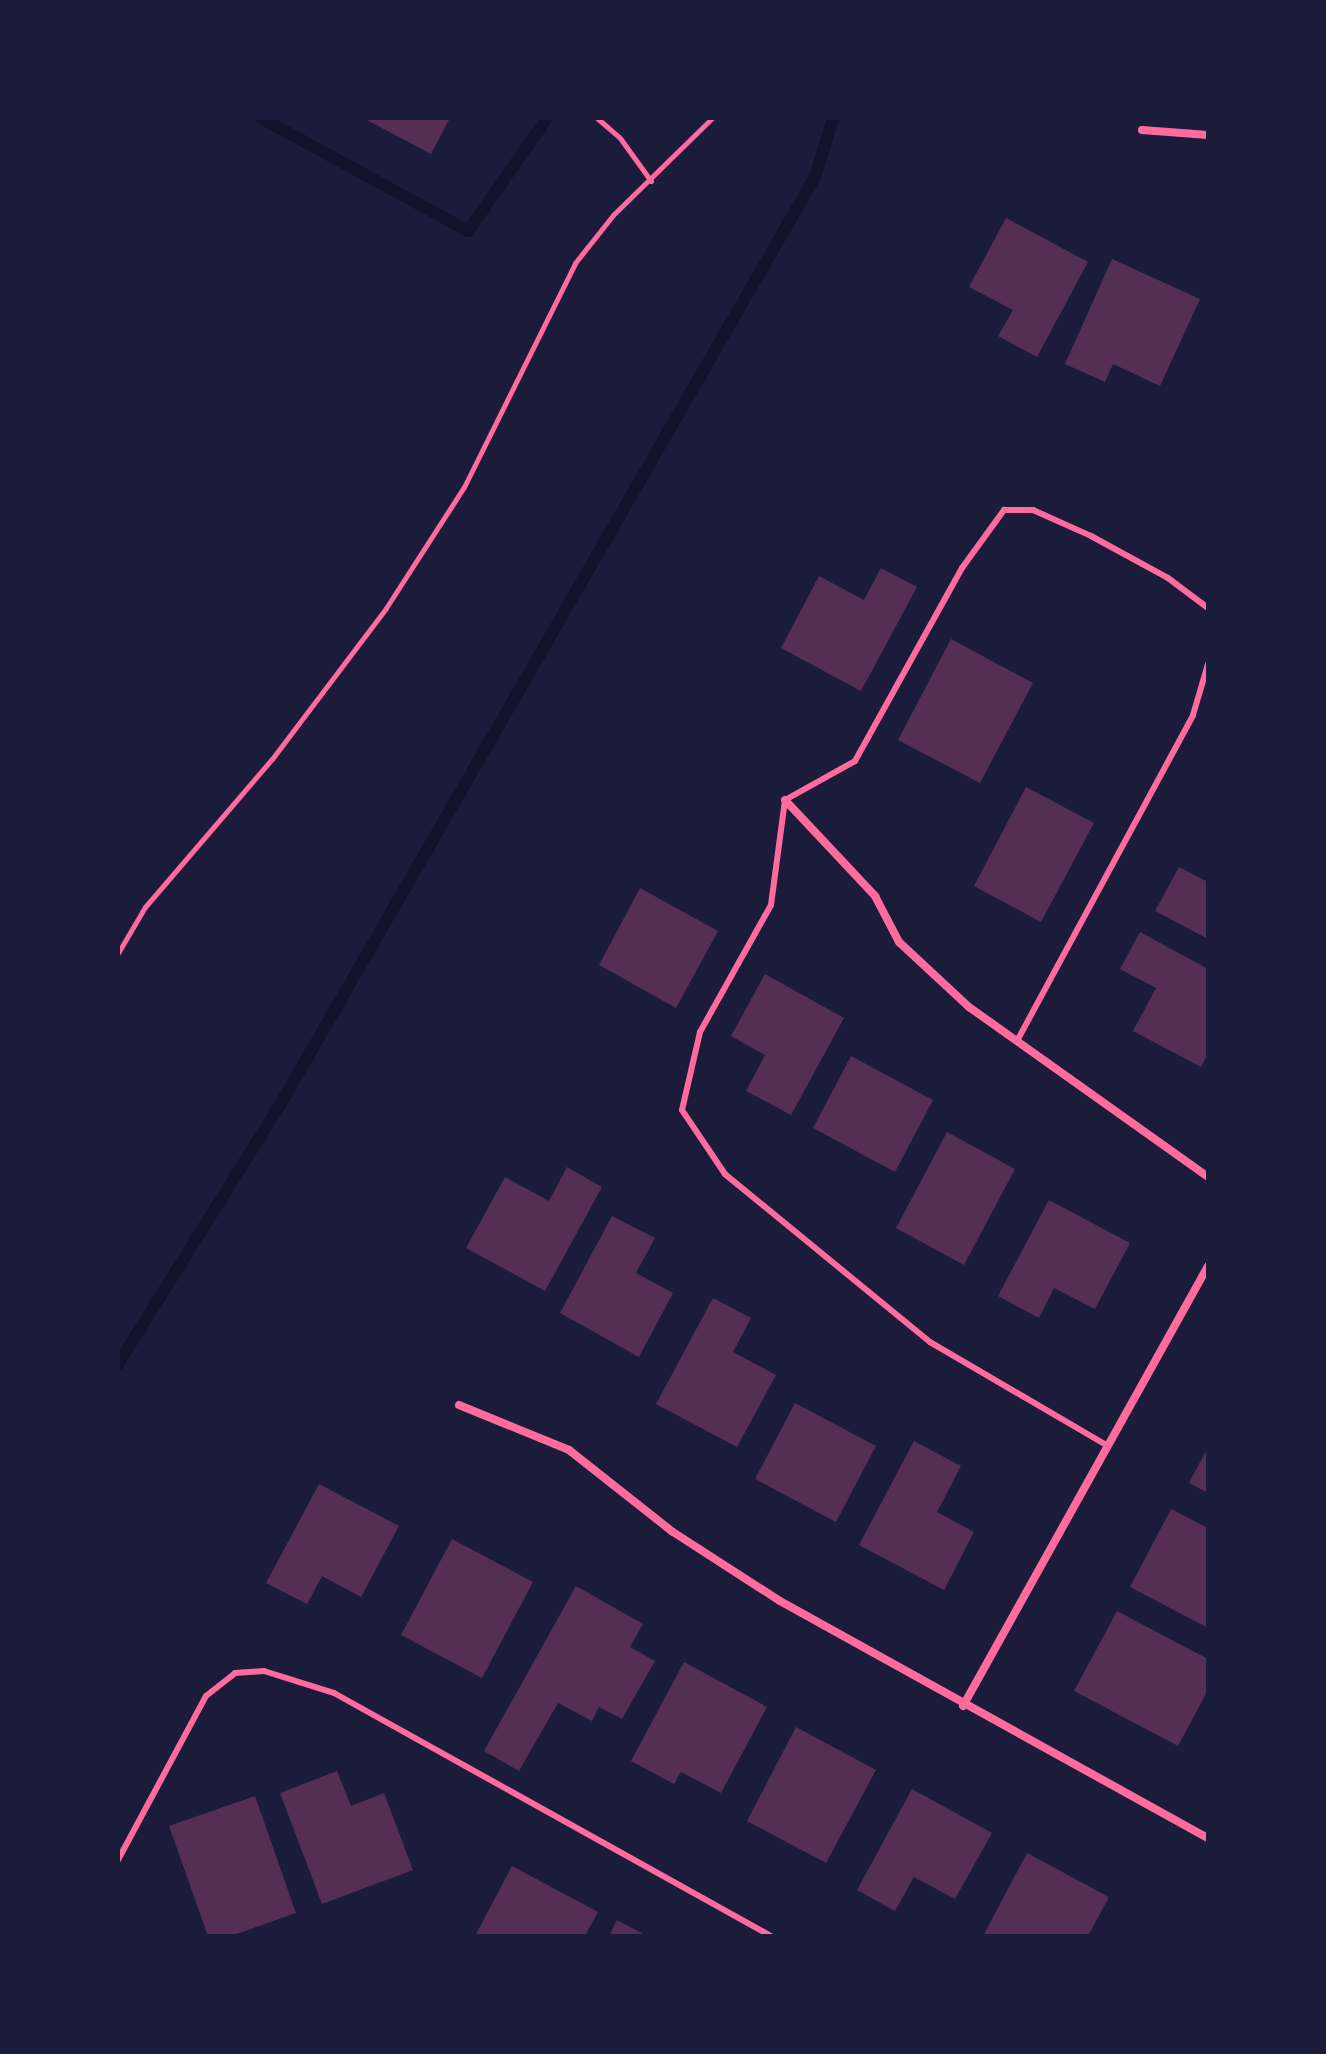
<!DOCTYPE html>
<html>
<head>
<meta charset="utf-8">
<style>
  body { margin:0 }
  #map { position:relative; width:1326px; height:2054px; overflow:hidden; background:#1b1b3a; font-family:"Nunito Sans",sans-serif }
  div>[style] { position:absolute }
  .stream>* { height:12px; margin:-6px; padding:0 6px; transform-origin:6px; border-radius:6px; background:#12122b }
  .building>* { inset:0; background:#542f53 }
  .path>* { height:5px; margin:-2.5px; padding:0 2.5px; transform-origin:2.5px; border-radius:2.5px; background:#ff6b9d }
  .service>* { height:6px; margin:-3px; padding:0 3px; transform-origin:3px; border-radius:3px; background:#ff6b9d }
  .minor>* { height:8px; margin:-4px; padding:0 4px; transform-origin:4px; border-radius:4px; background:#ff6b9d }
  span { translate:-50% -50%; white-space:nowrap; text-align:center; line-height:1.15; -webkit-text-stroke:6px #1b1b3a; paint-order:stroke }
  .frame { position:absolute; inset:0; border:120px solid #1b1b3a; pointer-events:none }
</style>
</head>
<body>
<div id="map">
  <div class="stream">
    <div style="left:261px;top:118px;width:236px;rotate:28.6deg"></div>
    <div style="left:468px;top:231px;width:138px;rotate:-55deg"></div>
    <div style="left:118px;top:1364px;width:305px;rotate:-58deg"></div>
    <div style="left:280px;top:1105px;width:1071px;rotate:-60.04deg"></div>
    <div style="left:815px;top:177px;width:62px;rotate:-73deg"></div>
  </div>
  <div class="building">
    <div style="clip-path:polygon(363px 118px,450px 118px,431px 154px)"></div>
    <div style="clip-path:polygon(1006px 218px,1088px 262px,1037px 357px,998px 336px,1013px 310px,969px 287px)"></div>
    <div style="clip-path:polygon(1112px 259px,1200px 299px,1160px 386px,1113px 364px,1105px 382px,1065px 364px)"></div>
    <div style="clip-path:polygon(881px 568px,917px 587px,861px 691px,781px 648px,819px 576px,864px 600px)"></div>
    <div style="clip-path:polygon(951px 639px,1033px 683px,980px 783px,898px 740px)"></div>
    <div style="clip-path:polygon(1026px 787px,1094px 823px,1041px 922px,974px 886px)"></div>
    <div style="clip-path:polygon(1179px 867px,1208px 882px,1208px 939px,1155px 911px)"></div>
    <div style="clip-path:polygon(640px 888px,718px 931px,676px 1008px,599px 965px)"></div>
    <div style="clip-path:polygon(1140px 932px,1208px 969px,1208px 1054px,1201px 1067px,1133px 1031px,1156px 988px,1120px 969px)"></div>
    <div style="clip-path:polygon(765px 974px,844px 1018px,791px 1115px,746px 1091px,765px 1055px,731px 1036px)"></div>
    <div style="clip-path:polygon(851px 1056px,933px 1100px,895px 1172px,813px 1128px)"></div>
    <div style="clip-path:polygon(947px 1132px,1015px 1169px,964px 1265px,896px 1228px)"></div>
    <div style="clip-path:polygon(567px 1167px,602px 1187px,545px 1291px,466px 1248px,505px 1177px,549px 1201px)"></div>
    <div style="clip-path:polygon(1049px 1200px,1130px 1243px,1095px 1309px,1054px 1288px,1039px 1318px,998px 1296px)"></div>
    <div style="clip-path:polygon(612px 1216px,655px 1238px,636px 1273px,673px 1293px,639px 1357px,560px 1313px)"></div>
    <div style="clip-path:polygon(713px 1298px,751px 1318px,733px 1352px,776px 1375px,737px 1447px,656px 1404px)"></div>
    <div style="clip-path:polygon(795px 1403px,876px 1446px,836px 1522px,755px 1479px)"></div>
    <div style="clip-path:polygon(914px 1441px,961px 1466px,937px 1512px,974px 1532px,944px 1590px,859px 1545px)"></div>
    <div style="clip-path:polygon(1208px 1447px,1208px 1493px,1189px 1483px)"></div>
    <div style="clip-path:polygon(319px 1484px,399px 1526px,361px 1597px,322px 1576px,307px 1604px,266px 1583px)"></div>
    <div style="clip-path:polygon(1171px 1509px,1208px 1528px,1208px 1628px,1130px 1587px)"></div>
    <div style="clip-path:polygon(452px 1539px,533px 1582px,482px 1678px,401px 1635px)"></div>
    <div style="clip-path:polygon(576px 1586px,643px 1624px,630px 1647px,655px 1661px,622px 1719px,599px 1707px,592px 1721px,558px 1703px,519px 1771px,484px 1751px)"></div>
    <div style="clip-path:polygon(1117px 1611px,1208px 1659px,1208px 1690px,1178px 1746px,1074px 1691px)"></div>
    <div style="clip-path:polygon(684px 1662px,767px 1707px,721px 1793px,681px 1772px,674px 1784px,631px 1761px)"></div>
    <div style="clip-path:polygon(796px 1727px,876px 1770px,826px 1863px,747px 1821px)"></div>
    <div style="clip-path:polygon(337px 1771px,351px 1806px,384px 1793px,413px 1870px,322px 1904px,280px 1793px)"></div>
    <div style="clip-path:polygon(912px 1789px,992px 1833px,955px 1899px,914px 1877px,895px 1911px,857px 1890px)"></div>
    <div style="clip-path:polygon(255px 1796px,296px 1913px,231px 1936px,208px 1936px,169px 1826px)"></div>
    <div style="clip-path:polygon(1027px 1853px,1109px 1897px,1088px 1936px,983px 1936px)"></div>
    <div style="clip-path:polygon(512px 1866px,598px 1912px,585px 1936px,475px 1936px)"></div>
    <div style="clip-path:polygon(617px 1920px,647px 1936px,609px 1936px)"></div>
  </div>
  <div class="path">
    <div style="left:597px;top:118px;width:30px;rotate:41deg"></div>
    <div style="left:620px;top:138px;width:53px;rotate:54.2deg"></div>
    <div style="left:118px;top:953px;width:53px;rotate:-59.6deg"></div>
    <div style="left:145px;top:907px;width:195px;rotate:-49.4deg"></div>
    <div style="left:272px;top:759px;width:189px;rotate:-52.9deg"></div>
    <div style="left:386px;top:608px;width:144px;rotate:-57.2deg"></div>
    <div style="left:464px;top:487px;width:250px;rotate:-63.6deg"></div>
    <div style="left:575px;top:263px;width:61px;rotate:-51.6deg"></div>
    <div style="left:613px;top:215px;width:139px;rotate:-44.4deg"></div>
  </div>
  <div class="service">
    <div style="left:1017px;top:1041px;width:370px;rotate:-61.6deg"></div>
    <div style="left:1193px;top:715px;width:53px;rotate:-73.6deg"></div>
    <div style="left:1108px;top:1446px;width:206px;rotate:-149.7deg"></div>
    <div style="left:930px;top:1342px;width:265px;rotate:-140.7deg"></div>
    <div style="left:725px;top:1174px;width:77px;rotate:-123.9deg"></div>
    <div style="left:682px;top:1110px;width:80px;rotate:-77deg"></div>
    <div style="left:700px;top:1032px;width:145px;rotate:-60.8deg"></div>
    <div style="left:771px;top:905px;width:106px;rotate:-82.4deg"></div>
    <div style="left:785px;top:800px;width:80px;rotate:-29.1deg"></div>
    <div style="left:855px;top:761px;width:221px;rotate:-61deg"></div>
    <div style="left:962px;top:568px;width:72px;rotate:-54.1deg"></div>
    <div style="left:1004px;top:510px;width:29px"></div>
    <div style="left:1033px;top:510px;width:64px;rotate:24.1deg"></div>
    <div style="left:1091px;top:536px;width:88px;rotate:28.6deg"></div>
    <div style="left:1168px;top:578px;width:50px;rotate:36.9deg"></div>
    <div style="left:118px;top:1860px;width:186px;rotate:-61.8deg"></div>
    <div style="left:206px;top:1696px;width:37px;rotate:-38deg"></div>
    <div style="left:235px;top:1673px;width:29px;rotate:-4deg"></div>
    <div style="left:264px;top:1671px;width:73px;rotate:17.4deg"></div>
    <div style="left:334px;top:1693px;width:500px;rotate:29.08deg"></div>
  </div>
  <div class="minor">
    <div style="left:1142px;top:130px;width:66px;rotate:4.3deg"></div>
    <div style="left:785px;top:800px;width:132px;rotate:46.8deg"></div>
    <div style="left:875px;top:896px;width:52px;rotate:62.4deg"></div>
    <div style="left:899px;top:942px;width:96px;rotate:42.9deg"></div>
    <div style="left:969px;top:1007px;width:293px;rotate:35.4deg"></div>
    <div style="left:459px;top:1405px;width:119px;rotate:22.2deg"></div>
    <div style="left:569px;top:1450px;width:132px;rotate:38.3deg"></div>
    <div style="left:673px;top:1532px;width:127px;rotate:32.8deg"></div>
    <div style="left:780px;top:1601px;width:489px;rotate:29deg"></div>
    <div style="left:963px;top:1706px;width:504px;rotate:-60.89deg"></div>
  </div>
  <div class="frame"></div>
</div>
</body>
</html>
